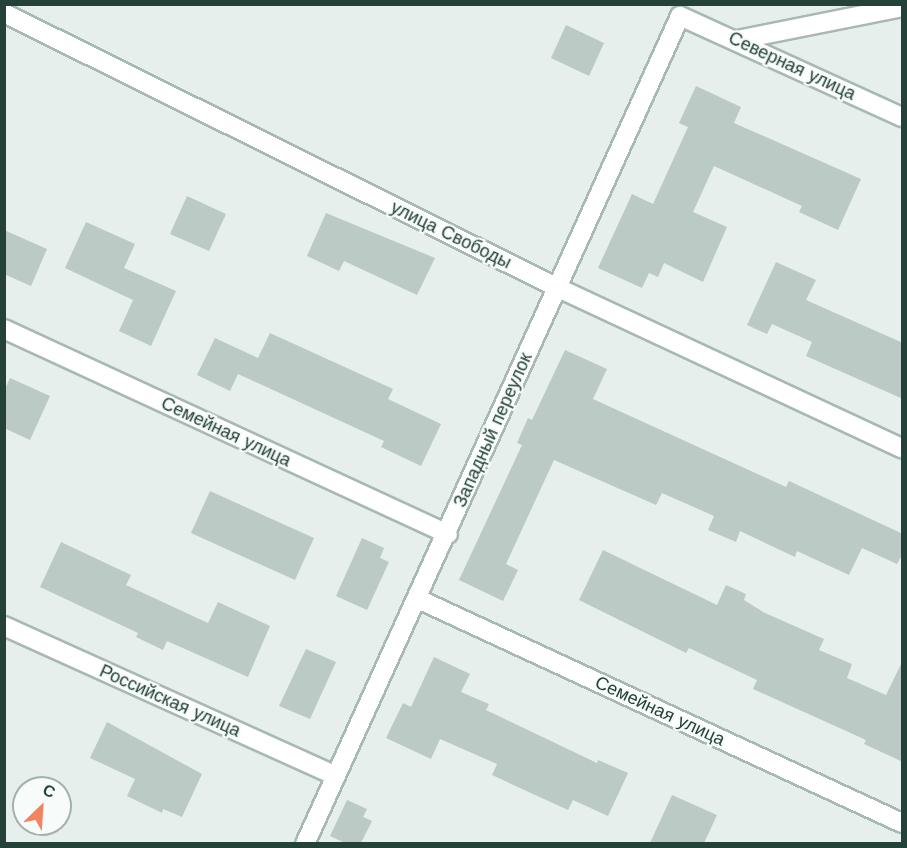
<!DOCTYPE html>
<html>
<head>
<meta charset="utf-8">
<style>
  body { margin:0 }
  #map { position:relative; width:907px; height:848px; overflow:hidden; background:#e6efeb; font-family:"Work Sans",sans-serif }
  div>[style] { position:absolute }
  .building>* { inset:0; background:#bbcac4 }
  .roads { filter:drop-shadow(2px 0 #a8b8b2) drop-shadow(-2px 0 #a8b8b2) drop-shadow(0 2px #a8b8b2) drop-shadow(0 -2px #a8b8b2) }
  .minor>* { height:18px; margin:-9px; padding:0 9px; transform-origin:9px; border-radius:9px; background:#fff }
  span { translate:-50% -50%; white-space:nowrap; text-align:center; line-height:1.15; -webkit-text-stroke:4.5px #f7fbf9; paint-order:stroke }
  .street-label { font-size:18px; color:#24423a }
  .frame { position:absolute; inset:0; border:6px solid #24423a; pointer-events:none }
  .north { position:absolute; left:12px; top:776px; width:60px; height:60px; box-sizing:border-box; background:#f7fbf9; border:2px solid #a3b1ad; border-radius:50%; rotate:25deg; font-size:16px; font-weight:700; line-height:24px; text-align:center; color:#24423a }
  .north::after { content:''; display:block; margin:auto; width:21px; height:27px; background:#f4845f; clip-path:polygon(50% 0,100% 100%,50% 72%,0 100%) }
</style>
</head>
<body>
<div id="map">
  <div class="building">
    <div style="clip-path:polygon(566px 25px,604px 43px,589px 76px,551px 58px)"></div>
    <div style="clip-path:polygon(696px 86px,741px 107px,734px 123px,861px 179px,838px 230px,799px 212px,802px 206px,714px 166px,693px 212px,727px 227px,703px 282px,664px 263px,658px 277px,649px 273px,642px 288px,598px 268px,632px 194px,653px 204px,688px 127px,679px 123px)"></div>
    <div style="clip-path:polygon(187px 196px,226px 214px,209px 251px,170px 234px)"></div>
    <div style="clip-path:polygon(326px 213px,435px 258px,417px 295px,344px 261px,339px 271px,307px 256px)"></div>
    <div style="clip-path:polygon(86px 222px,135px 244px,124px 268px,176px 291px,151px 346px,119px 331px,133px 300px,65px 268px)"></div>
    <div style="clip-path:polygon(4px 230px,47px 249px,31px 286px,4px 274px)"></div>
    <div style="clip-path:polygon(776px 262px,816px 280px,806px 300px,903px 343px,903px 399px,806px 356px,812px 342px,772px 324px,767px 334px,747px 325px)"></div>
    <div style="clip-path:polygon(270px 333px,393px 389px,388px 399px,441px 424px,421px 466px,381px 447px,384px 441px,238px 374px,230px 391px,197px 375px,215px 338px,258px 358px)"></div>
    <div style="clip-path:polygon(565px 350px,607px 369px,593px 399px,786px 487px,789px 481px,903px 534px,903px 553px,897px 564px,862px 548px,849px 575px,797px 551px,795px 557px,740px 531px,736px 542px,708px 530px,714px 516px,662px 493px,656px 505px,554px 460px,506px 564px,518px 570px,503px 601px,459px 580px,522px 445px,517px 443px,528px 418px,532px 420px)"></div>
    <div style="clip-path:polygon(10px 378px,50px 396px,30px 440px,4px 428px,4px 391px)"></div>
    <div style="clip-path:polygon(210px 491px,314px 538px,295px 580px,191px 533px)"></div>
    <div style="clip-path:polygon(362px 538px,384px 548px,380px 558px,389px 562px,367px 610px,336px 596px)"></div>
    <div style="clip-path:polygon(61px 542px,131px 575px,126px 585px,208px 623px,218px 602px,270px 626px,248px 677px,167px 641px,163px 650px,136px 637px,138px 633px,40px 587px)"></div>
    <div style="clip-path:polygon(603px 550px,717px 605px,726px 585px,746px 594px,744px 600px,765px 613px,824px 639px,819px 650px,852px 664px,847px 678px,886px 695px,903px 660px,903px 762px,864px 744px,866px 740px,753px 689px,757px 680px,689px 648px,686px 653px,579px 600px)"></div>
    <div style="clip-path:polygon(306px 649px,336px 662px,310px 719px,279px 706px)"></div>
    <div style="clip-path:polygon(434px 657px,470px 674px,461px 692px,489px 704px,486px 710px,597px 763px,598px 760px,628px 773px,608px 816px,573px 800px,568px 810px,533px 794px,492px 775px,497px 764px,440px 739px,431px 759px,386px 738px,403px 703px,411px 707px)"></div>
    <div style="clip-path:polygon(107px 722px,202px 774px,182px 817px,163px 809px,162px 813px,127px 796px,135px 779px,90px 758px)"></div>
    <div style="clip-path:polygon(672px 795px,717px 815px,704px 843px,650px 843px)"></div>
    <div style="clip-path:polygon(347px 800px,367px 809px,363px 817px,372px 821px,361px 843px,345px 843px,330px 836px)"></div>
  </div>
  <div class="roads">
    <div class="minor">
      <div style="left:4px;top:13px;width:616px;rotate:26.4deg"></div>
      <div style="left:556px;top:287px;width:382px;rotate:25deg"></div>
      <div style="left:737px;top:40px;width:168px;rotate:-11.3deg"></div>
      <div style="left:4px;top:329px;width:489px;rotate:24.8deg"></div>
      <div style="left:418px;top:599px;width:533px;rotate:24.84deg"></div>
      <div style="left:4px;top:626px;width:364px;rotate:24.3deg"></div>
      <div style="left:305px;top:844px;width:909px;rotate:-65.63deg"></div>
      <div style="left:680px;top:16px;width:244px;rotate:24.5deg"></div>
    </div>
  </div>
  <div class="street-label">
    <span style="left:792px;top:66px;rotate:25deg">Северная улица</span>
    <span style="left:451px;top:235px;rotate:26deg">улица Свободы</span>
    <span style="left:493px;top:430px;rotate:-66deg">Западный переулок</span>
    <span style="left:226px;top:432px;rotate:25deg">Семейная улица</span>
    <span style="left:170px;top:701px;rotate:24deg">Российская улица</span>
    <span style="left:660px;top:711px;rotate:25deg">Семейная улица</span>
  </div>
  <div class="frame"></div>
  <div class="north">С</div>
</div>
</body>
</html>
